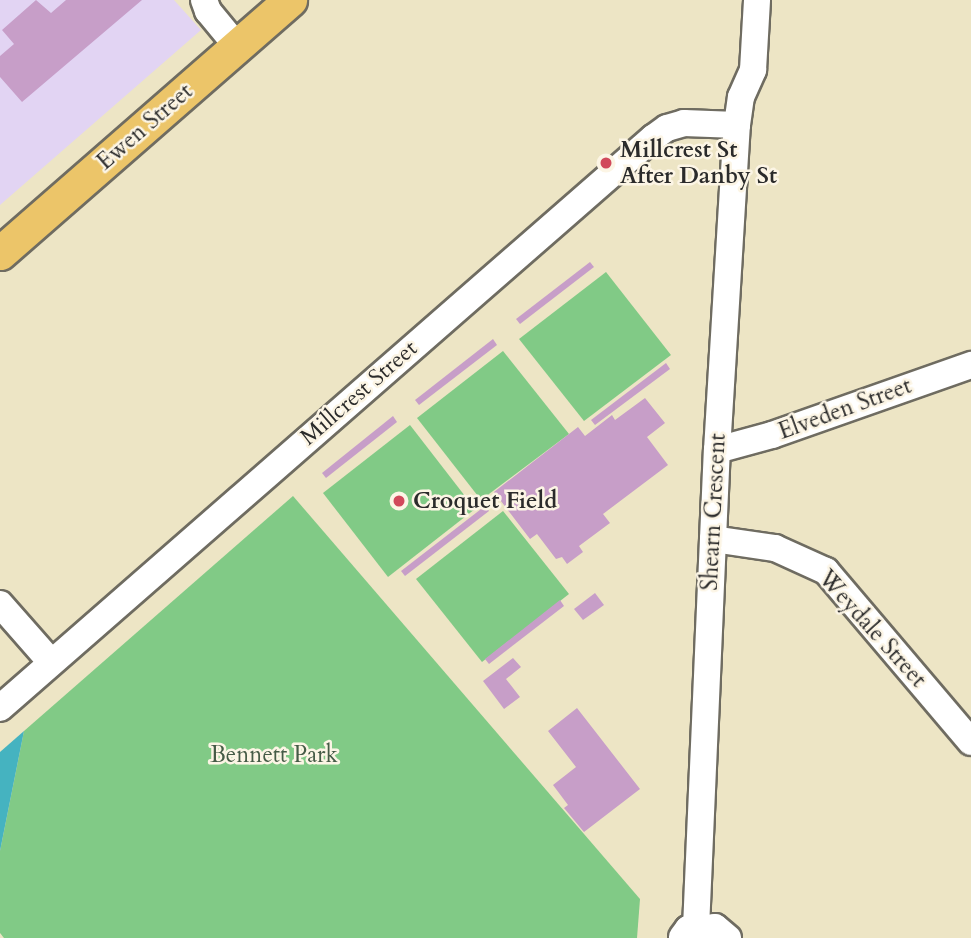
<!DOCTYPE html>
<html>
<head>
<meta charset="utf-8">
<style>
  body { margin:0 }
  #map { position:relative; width:971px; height:938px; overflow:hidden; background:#ede5c5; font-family:Cardo,serif }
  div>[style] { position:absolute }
  .built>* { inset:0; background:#e2d4f3 }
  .green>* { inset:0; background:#81ca86 }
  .water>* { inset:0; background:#45b3c0 }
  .building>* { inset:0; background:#c79ec8 }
  .roads { filter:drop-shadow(2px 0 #6f6c61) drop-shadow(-2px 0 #6f6c61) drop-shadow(0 2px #6f6c61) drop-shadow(0 -2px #6f6c61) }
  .minor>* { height:26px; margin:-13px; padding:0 13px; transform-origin:13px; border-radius:13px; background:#fff }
  .major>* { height:33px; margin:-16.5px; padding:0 16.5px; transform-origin:16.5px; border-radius:16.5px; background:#ecc569 }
  .dots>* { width:19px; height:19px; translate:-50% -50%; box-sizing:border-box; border:4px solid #fcf5e5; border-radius:50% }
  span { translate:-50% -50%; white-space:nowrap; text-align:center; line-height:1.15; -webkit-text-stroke:5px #fcf5e5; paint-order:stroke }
  .street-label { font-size:23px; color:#2b2b2b }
  .poi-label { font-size:23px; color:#2b2b2b; font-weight:700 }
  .left { translate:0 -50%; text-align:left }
  .park-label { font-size:23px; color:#455b46 }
</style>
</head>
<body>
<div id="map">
  <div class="built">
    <div style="clip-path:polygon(0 0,174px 0,201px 30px,0 205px)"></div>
  </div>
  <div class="green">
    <div style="clip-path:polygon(606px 272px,671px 355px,584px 421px,519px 339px)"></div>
    <div style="clip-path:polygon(503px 351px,569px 434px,481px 500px,417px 418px)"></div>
    <div style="clip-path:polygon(410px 425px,475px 509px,388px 577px,323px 493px)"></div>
    <div style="clip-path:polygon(293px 496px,640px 899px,637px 938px,4px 938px,0 933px,0 851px,24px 731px)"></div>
    <div style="clip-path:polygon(503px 511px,569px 594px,482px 662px,416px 579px)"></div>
  </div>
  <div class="water">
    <div style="clip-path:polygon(24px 731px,0 851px,0 752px)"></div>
  </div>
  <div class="building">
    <div style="clip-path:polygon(36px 0,51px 13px,66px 0,142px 0,22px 102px,0 77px,0 56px,14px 44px,2px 30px)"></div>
    <div style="clip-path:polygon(590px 262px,594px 267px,520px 324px,516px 319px)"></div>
    <div style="clip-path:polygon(493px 339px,497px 345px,419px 405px,415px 400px)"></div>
    <div style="clip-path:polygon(666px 363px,670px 369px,595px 425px,591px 420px)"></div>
    <div style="clip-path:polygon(645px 398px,665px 423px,647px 437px,668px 465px,603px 514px,610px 523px,579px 546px,583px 552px,567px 564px,562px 557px,556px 559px,537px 534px,530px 539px,494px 492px,578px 427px,585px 436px,612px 415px,615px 420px)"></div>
    <div style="clip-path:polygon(393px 416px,397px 422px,326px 478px,322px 473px)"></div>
    <div style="clip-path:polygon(485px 506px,489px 511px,405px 576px,401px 571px)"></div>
    <div style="clip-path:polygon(595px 593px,604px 605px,583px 620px,574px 609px)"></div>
    <div style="clip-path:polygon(560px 600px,564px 606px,489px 664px,485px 659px)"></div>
    <div style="clip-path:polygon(513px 658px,521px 667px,506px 679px,520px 697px,504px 709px,483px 681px)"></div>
    <div style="clip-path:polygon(577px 708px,640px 789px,584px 832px,564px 808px,568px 805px,553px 785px,576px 767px,548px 731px)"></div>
  </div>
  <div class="roads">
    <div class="minor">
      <div style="left:204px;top:0;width:12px;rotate:70deg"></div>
      <div style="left:208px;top:11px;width:45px;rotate:50.4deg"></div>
      <div style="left:717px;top:450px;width:57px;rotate:-15.3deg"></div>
      <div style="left:772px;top:435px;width:211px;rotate:-19.4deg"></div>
      <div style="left:713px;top:539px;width:63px;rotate:8.3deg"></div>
      <div style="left:775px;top:548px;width:56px;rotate:24.3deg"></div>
      <div style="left:826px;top:571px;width:224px;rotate:49.7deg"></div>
      <div style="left:0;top:604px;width:77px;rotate:48.7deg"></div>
      <div style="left:0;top:708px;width:867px;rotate:-41.12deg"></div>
      <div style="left:653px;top:138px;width:17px;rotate:-36deg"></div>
      <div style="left:667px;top:128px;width:18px;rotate:-16deg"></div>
      <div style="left:684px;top:123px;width:53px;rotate:2.2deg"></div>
      <div style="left:696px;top:928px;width:478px;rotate:-87.5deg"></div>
      <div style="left:717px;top:450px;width:326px;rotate:-86.5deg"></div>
      <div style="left:737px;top:125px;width:28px;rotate:-82deg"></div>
      <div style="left:741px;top:97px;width:30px;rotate:-66deg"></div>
      <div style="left:753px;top:70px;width:70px;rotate:-86.7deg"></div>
      <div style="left:682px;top:937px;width:10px;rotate:-53deg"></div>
      <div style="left:688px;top:929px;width:27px;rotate:-4deg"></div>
      <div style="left:715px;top:927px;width:17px;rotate:40deg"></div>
    </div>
    <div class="major">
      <div style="left:0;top:253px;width:385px;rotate:-41.1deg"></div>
    </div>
  </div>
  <div class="dots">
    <div style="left:606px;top:163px;background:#d1495b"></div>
    <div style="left:399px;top:501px;background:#d1495b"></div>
  </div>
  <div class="street-label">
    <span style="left:145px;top:127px;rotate:-41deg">Ewen Street</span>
    <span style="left:359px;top:393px;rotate:-41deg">Millcrest Street</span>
    <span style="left:845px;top:409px;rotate:-20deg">Elveden Street</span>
    <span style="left:714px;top:512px;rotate:-87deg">Shearn Crescent</span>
    <span style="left:872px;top:629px;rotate:48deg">Weydale Street</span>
  </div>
  <div class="poi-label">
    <span class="left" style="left:620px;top:163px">Millcrest St<br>After Danby St</span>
    <span class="left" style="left:413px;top:501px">Croquet Field</span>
  </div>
  <div class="park-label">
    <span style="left:274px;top:755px">Bennett Park</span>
  </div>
</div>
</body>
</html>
